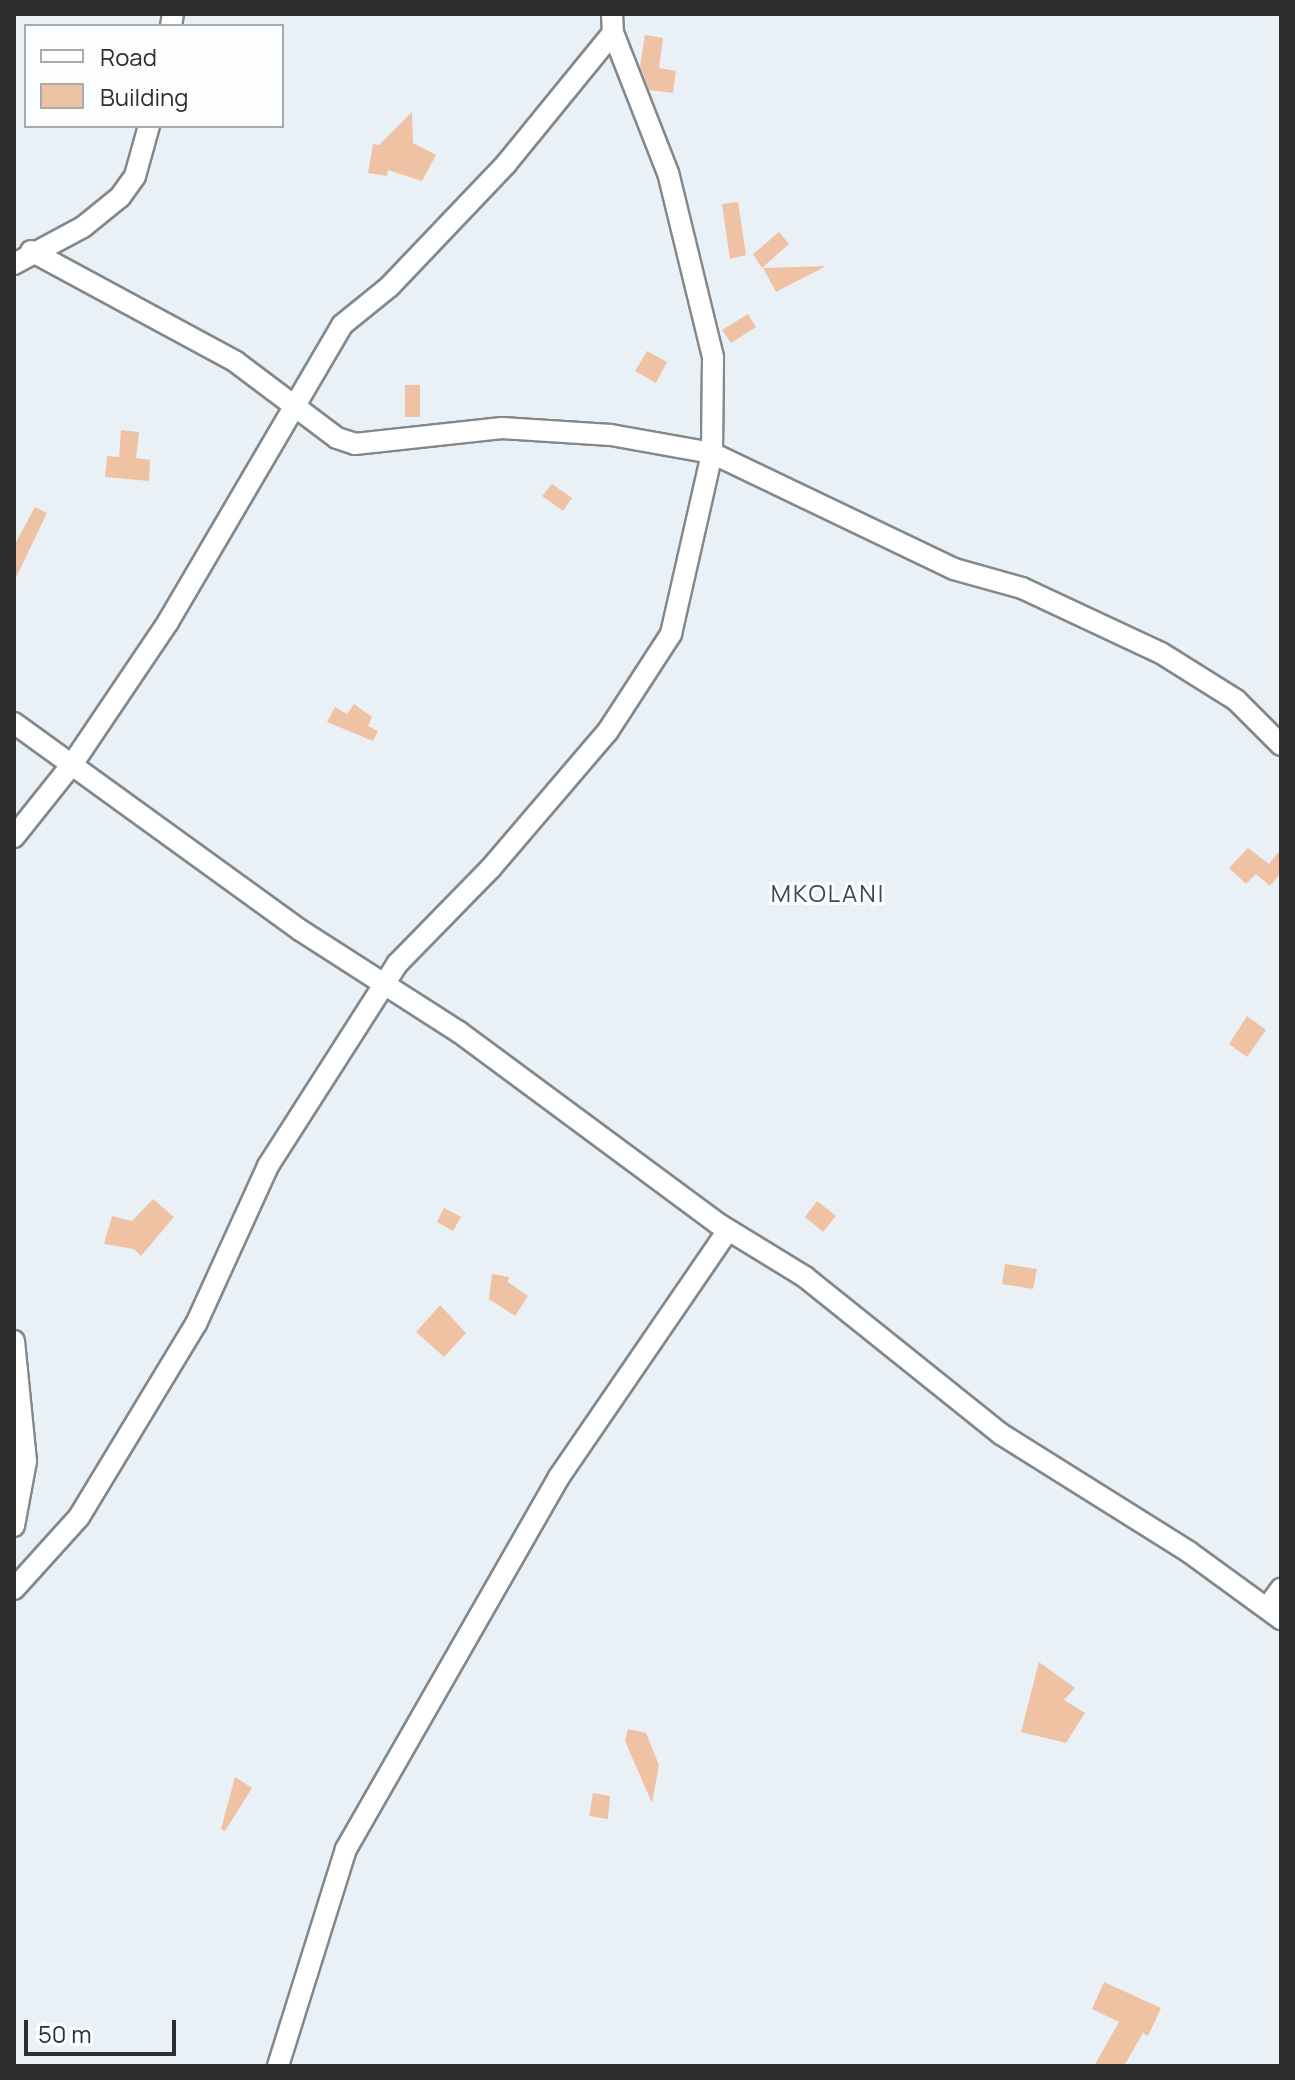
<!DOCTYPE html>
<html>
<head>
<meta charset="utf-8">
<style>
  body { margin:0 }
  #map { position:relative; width:1295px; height:2080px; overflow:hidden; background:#eaf1f6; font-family:Manrope,sans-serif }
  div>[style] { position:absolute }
  .building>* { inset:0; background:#f0c2a4 }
  .roads { filter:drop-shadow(2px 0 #82888c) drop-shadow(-2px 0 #82888c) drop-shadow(0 2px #82888c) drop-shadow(0 -2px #82888c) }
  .street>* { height:20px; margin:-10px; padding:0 10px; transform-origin:10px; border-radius:10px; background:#fff }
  span { translate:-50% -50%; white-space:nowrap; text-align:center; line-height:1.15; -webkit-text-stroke:6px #fcfdfe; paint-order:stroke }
  .quarter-label { font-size:24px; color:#41474b; letter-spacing:2px }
  .frame { position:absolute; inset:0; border:16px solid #2c2e30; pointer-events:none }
  .legend { position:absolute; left:24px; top:24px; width:260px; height:104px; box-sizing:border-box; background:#fcfdfe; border:2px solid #a9aaac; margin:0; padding:10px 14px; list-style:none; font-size:24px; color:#2c2e30 }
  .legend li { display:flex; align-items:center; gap:16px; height:40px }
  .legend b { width:40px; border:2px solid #a9aaac }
  .scale { position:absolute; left:24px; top:2020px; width:152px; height:36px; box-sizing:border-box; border:4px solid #2c2e30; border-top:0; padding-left:10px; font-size:24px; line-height:28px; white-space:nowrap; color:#2c2e30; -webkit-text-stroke:6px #fcfdfe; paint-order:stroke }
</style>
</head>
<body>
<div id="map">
  <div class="building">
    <div style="clip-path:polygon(645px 35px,663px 38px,659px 68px,676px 71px,673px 93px,649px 90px,640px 66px)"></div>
    <div style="clip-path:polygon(412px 112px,413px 143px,436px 155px,422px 181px,388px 170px,387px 176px,368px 173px,373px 144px,379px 145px)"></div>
    <div style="clip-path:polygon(738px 202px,746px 255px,730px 259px,722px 204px)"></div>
    <div style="clip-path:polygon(779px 232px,789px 244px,762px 268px,753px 254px)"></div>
    <div style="clip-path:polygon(826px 266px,776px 292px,763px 268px)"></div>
    <div style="clip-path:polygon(748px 314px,756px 327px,731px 343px,722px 330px)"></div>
    <div style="clip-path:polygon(647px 351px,667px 362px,656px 383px,635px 371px)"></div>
    <div style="clip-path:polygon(405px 385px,420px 385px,420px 417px,405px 417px)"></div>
    <div style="clip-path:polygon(121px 430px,139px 432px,136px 458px,150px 460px,149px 481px,105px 477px,107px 456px,119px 457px)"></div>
    <div style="clip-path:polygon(552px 484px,572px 498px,563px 511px,542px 496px)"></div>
    <div style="clip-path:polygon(35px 507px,47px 513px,14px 582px,14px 546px)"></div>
    <div style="clip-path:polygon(354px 704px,372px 717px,368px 726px,378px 731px,373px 741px,327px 722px,335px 707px,347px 714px)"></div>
    <div style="clip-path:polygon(1248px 848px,1269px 864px,1281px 849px,1281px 873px,1270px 886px,1256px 874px,1246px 884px,1229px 868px)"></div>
    <div style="clip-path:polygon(1247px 1016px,1266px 1030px,1247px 1057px,1229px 1044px)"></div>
    <div style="clip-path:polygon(153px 1199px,174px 1217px,141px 1256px,134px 1249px,104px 1244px,112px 1216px,132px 1221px)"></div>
    <div style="clip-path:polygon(817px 1201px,836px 1216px,823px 1232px,805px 1217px)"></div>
    <div style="clip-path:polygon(444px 1208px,461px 1217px,453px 1231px,437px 1222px)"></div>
    <div style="clip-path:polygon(1005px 1264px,1037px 1269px,1033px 1289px,1002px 1284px)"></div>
    <div style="clip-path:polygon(492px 1274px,509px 1277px,508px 1282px,528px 1296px,515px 1316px,489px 1299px)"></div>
    <div style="clip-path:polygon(440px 1305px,466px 1333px,444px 1357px,416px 1332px)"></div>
    <div style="clip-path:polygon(1039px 1662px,1075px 1688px,1064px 1700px,1085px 1713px,1066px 1743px,1021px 1732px)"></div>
    <div style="clip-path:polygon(628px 1729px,646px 1733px,659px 1765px,652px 1803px,625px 1741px)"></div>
    <div style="clip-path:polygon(235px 1777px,252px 1788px,225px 1831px,221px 1829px)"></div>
    <div style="clip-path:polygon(593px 1793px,610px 1796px,608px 1819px,589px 1816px)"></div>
    <div style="clip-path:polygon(1104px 1982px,1161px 2008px,1148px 2036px,1143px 2033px,1124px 2066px,1094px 2066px,1119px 2022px,1092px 2009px)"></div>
  </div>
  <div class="roads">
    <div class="street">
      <div style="left:171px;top:26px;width:12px;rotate:-81deg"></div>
      <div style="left:31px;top:251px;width:233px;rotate:28.4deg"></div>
      <div style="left:236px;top:362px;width:126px;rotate:37deg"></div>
      <div style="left:337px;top:438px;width:19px;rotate:18deg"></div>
      <div style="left:355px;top:444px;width:148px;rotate:-6.2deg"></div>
      <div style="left:502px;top:428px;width:109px;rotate:3.7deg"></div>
      <div style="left:611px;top:435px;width:103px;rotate:10.1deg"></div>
      <div style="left:712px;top:453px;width:268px;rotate:25.6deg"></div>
      <div style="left:954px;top:569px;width:71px;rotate:15.6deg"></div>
      <div style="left:1022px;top:588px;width:153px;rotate:25.1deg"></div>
      <div style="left:1161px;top:653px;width:89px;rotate:32.1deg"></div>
      <div style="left:1236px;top:700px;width:64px;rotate:45deg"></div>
      <div style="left:14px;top:264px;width:78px;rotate:-28.2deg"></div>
      <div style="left:83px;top:227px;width:48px;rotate:-39deg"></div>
      <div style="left:120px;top:197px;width:26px;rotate:-54deg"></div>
      <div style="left:135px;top:176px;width:52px;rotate:-74.4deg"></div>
      <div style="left:14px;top:723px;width:353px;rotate:35.9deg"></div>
      <div style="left:300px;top:930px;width:189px;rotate:32.7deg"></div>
      <div style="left:459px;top:1032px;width:321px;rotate:36.5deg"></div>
      <div style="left:717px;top:1223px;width:103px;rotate:31.5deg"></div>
      <div style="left:805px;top:1277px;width:251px;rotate:38.7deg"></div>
      <div style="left:1001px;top:1434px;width:222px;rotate:32.1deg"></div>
      <div style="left:1189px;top:1552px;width:114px;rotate:36.1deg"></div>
      <div style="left:14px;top:837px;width:95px;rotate:-51.4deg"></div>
      <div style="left:73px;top:763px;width:170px;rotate:-56deg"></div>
      <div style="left:168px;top:622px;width:344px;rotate:-59.6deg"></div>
      <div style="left:342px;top:325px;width:60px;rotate:-39deg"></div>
      <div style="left:389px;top:287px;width:170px;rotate:-46.4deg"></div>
      <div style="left:506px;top:164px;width:169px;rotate:-50.8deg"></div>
      <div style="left:14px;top:1341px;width:121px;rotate:84.3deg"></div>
      <div style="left:26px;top:1461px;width:66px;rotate:100.5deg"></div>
      <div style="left:14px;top:1589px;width:97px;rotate:-47.9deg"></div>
      <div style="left:79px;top:1517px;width:226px;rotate:-58.8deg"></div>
      <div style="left:196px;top:1324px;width:174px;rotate:-65.5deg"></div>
      <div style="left:268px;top:1166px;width:240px;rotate:-57.4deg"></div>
      <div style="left:397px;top:964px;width:134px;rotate:-45.6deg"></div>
      <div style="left:491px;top:868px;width:180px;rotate:-49.5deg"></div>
      <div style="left:608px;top:731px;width:116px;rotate:-57deg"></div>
      <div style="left:671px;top:634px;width:186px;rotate:-77.2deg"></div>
      <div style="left:712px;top:453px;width:96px;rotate:-89.4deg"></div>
      <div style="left:713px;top:357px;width:189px;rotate:-103.7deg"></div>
      <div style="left:668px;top:173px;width:150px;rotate:-111.4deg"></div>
      <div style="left:613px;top:33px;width:19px;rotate:-93deg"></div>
      <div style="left:1267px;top:1608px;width:24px;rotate:-54deg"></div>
      <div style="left:278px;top:2066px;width:227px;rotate:-72.6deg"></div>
      <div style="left:346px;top:1849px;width:429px;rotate:-60.2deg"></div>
      <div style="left:559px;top:1477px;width:299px;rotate:-55.6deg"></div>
    </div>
  </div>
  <div class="quarter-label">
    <span style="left:828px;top:893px">MKOLANI</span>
  </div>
  <div class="frame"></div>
  <ul class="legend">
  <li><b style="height:10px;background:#fff"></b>Road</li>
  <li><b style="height:22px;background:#f0c2a4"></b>Building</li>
  </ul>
  <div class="scale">50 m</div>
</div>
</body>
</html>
